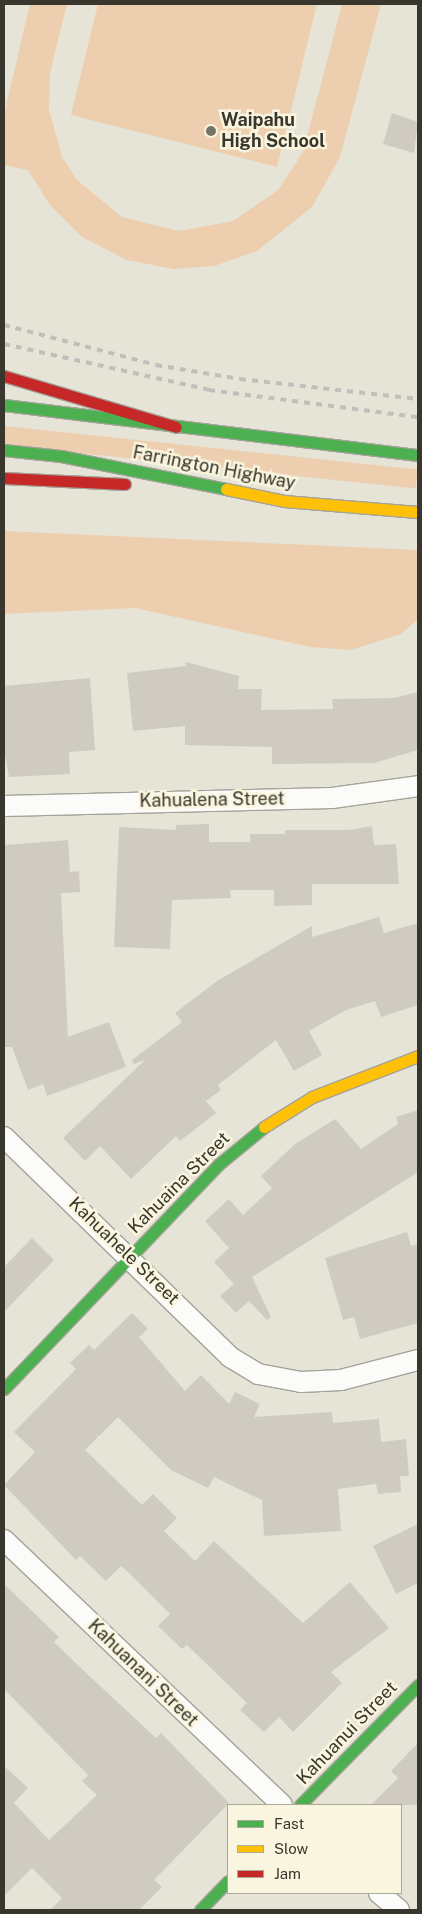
<!DOCTYPE html>
<style>
body{margin:0}
#map{position:relative;width:422px;height:1914px;overflow:hidden;background:#e6e4d7;font-family:"Public Sans",sans-serif}
div>[style]{position:absolute}
[style*='--x']{left:calc(var(--x)*1px);top:calc(var(--y)*1px);width:calc(var(--w)*1px);rotate:calc(var(--a)*1deg)}
.green>*{inset:0;background:#edceaf;transform-origin:0 0}
.building>*{inset:0;background:#cfcbc1}
.roads{filter:drop-shadow(1px 0 #a5a399) drop-shadow(-1px 0 #a5a399) drop-shadow(0 1px #a5a399) drop-shadow(0 -1px #a5a399)}
.street>*{height:20px;margin:-10px;padding:0 10px;transform-origin:10px;border-radius:10px;background:#fbfbf9}
.fast>*{height:11px;margin:-5.5px;padding:0 5.5px;transform-origin:5.5px;border-radius:5.5px;background:#4caf50}
.slow>*{height:11px;margin:-5.5px;padding:0 5.5px;transform-origin:5.5px;border-radius:5.5px;background:#ffc107}
.jam>*{height:11px;margin:-5.5px;padding:0 5.5px;transform-origin:5.5px;border-radius:5.5px;background:#c62828}
.rail>*{height:4px;margin-top:-2px;transform-origin:0;background:repeating-linear-gradient(90deg,#c0bfbc 0 6px,transparent 0 12px)}
.dots>*{width:14px;height:14px;translate:-50% -50%;box-sizing:border-box;border:2px solid #f9f5de;border-radius:50%}
span{translate:-50% -50%;white-space:nowrap;text-align:center;line-height:1.15;-webkit-text-stroke:5px #f9f5de;paint-order:stroke}
.poi-label{font-size:18px;color:#38362d;font-weight:700}
.left{translate:0 -50%;text-align:left}
.street-label{font-size:18px;color:#38362d}
.frame{position:absolute;inset:0;border:5px solid #38362d;pointer-events:none}
.legend{position:absolute;left:227px;top:1804px;width:175px;height:90px;box-sizing:border-box;background:#f9f5de;border:1px solid #aca997;margin:0;padding:6px 9px;list-style:none;font-size:15px;color:#38362d}
.legend li{display:flex;align-items:center;gap:10px;height:25px}
.legend b{width:25px;border:1px solid #aca997}
</style>
<div id="map">
<div class="green">
<div style="clip-path:polygon(30px 4px,67px 4px,50px 73px,49px 110px,62px 157px,77px 180px,122px 217px,179px 231px,233px 221px,278px 190px,303px 152px,342px 4px,381px 4px,340px 157px,312px 207px,257px 251px,214px 266px,174px 269px,127px 260px,82px 237px,50px 205px,28px 170px,4px 165px,4px 114px)"></div>
<div style="clip-path:polygon(98px 4px,317px 4px,277px 167px,71px 115px)"></div>
<div style="left:4px;top:426px;width:416px;height:19px;rotate:6deg"></div>
<div style="clip-path:polygon(4px 531px,418px 550px,418px 619px,401px 634px,351px 650px,310px 647px,135px 608px,4px 614px)"></div>
</div>
<div class="building">
<div style="clip-path:polygon(392px 113px,418px 122px,414px 153px,383px 144px)"></div>
<div style="clip-path:polygon(186px 662px,239px 676px,238px 689px,262px 689px,261px 710px,333px 709px,332px 699px,394px 698px,418px 692px,418px 750px,374px 763px,272px 764px,272px 747px,185px 745px,185px 726px,133px 731px,127px 673px,186px 666px)"></div>
<div style="clip-path:polygon(90px 678px,95px 750px,69px 752px,70px 774px,9px 777px,4px 750px,4px 686px)"></div>
<div style="clip-path:polygon(209px 824px,209px 842px,250px 842px,250px 834px,285px 834px,285px 830px,349px 830px,372px 826px,374px 845px,396px 844px,399px 884px,312px 884px,312px 905px,274px 906px,274px 890px,230px 890px,231px 898px,172px 900px,170px 949px,114px 947px,119px 827px,176px 830px,176px 825px)"></div>
<div style="clip-path:polygon(68px 840px,70px 872px,79px 871px,80px 892px,61px 893px,68px 1037px,109px 1022px,126px 1067px,47px 1096px,43px 1084px,28px 1090px,12px 1047px,4px 1047px,5px 845px)"></div>
<div style="clip-path:polygon(379px 917px,384px 933px,418px 923px,418px 1005px,381px 1017px,375px 1001px,346px 1010px,309px 1031px,322px 1055px,294px 1071px,276px 1040px,218px 1085px,221px 1090px,206px 1101px,216px 1113px,180px 1141px,176px 1136px,131px 1179px,100px 1146px,85px 1161px,63px 1138px,145px 1060px,134px 1064px,132px 1060px,182px 1022px,175px 1013px,217px 981px,312px 926px,312px 937px)"></div>
<div style="clip-path:polygon(418px 1110px,418px 1172px,252px 1277px,271px 1317px,267px 1320px,249px 1301px,236px 1313px,220px 1296px,234px 1284px,214px 1262px,229px 1248px,205px 1221px,229px 1199px,243px 1215px,272px 1188px,261px 1176px,295px 1144px,335px 1119px,361px 1149px,398px 1124px,396px 1117px)"></div>
<div style="clip-path:polygon(407px 1232px,411px 1246px,418px 1244px,418px 1323px,360px 1339px,354px 1317px,343px 1320px,325px 1258px)"></div>
<div style="clip-path:polygon(32px 1238px,54px 1260px,4px 1312px,4px 1267px)"></div>
<div style="clip-path:polygon(132px 1313px,148px 1329px,139px 1337px,185px 1391px,201px 1375px,229px 1404px,235px 1392px,260px 1404px,254px 1417px,332px 1412px,333px 1423px,379px 1419px,381px 1442px,406px 1439px,409px 1476px,400px 1476px,401px 1492px,378px 1494px,376px 1484px,338px 1489px,341px 1531px,264px 1536px,262px 1500px,214px 1477px,208px 1488px,171px 1470px,118px 1417px,99px 1436px,95px 1434px,98px 1437px,85px 1450px,142px 1505px,153px 1494px,177px 1518px,164px 1531px,195px 1561px,214px 1541px,303px 1623px,350px 1582px,389px 1628px,331px 1672px,342px 1683px,293px 1732px,279px 1717px,264px 1732px,240px 1710px,247px 1703px,187px 1645px,182px 1649px,158px 1626px,170px 1614px,131px 1575px,121px 1566px,106px 1581px,80px 1556px,76px 1560px,4px 1485px,35px 1452px,14px 1432px,76px 1369px,70px 1363px,89px 1345px,94px 1350px)"></div>
<div style="clip-path:polygon(418px 1524px,418px 1583px,396px 1594px,373px 1546px)"></div>
<div style="clip-path:polygon(4px 1584px,59px 1637px,54px 1642px,84px 1671px,156px 1738px,161px 1733px,229px 1803px,154px 1880px,162px 1887px,139px 1910px,50px 1910px,62px 1898px,32px 1868px,4px 1896px,4px 1766px,28px 1788px,14px 1803px,49px 1840px,97px 1795px,82px 1781px,88px 1775px,4px 1689px)"></div>
<div style="clip-path:polygon(418px 1743px,418px 1805px,371px 1805px,398px 1778px,391px 1771px)"></div>
</div>
<div class="roads">
<div class="street">
<div style="--x:4;--y:806;--w:328;--a:-1.4"></div>
<div style="--x:332;--y:798;--w:87;--a:-7.9"></div>
<div style="--x:4;--y:1137;--w:315;--a:44.2"></div>
<div style="--x:230;--y:1357;--w:33;--a:31"></div>
<div style="--x:258;--y:1374;--w:44;--a:10.5"></div>
<div style="--x:301;--y:1382;--w:40;--a:-2.9"></div>
<div style="--x:341;--y:1380;--w:80;--a:-14.6"></div>
<div style="--x:4;--y:1540;--w:384;--a:43.6"></div>
<div style="--x:379;--y:1893;--w:26;--a:40"></div>
</div>
<div class="fast">
<div style="--x:4;--y:405;--w:417;--a:6.9"></div>
<div style="--x:4;--y:450;--w:57;--a:6"></div>
<div style="--x:61;--y:456;--w:168;--a:11.3"></div>
<div style="--x:4;--y:1389;--w:311;--a:-46.3"></div>
<div style="--x:219;--y:1164;--w:58;--a:-39.4"></div>
<div style="--x:300;--y:1805;--w:168;--a:-45.5"></div>
<div style="--x:200;--y:1910;--w:40;--a:-46"></div>
</div>
<div class="slow">
<div style="--x:226;--y:489;--w:59;--a:11.7"></div>
<div style="--x:284;--y:501;--w:134;--a:4.7"></div>
<div style="--x:264;--y:1127;--w:57;--a:-32"></div>
<div style="--x:312;--y:1097;--w:114;--a:-21.1"></div>
</div>
<div class="jam">
<div style="--x:4;--y:376;--w:179;--a:16.5"></div>
<div style="--x:4;--y:478;--w:121;--a:2.8"></div>
</div>
</div>
<div class="rail">
<div style="--x:4;--y:325;--w:157;--a:14.7"></div>
<div style="--x:156;--y:365;--w:85;--a:9.5"></div>
<div style="--x:240;--y:379;--w:179;--a:6.4"></div>
<div style="--x:4;--y:344;--w:210;--a:12.6"></div>
<div style="--x:209;--y:390;--w:211;--a:7.4"></div>
</div>
<div class="dots">
<div style="left:211px;top:131px;background:#757368"></div>
</div>
<div class="poi-label">
<span class="left" style="left:221px;top:131px">Waipahu<br>High School</span>
</div>
<div class="street-label">
<span style="left:214px;top:468px;rotate:11deg">Farrington Highway</span>
<span style="left:212px;top:800px;rotate:-1deg">Kahualena Street</span>
<span style="left:179px;top:1183px;rotate:-45deg">Kahuaina Street</span>
<span style="left:124px;top:1251px;rotate:44deg">Kahuahele Street</span>
<span style="left:143px;top:1673px;rotate:44deg">Kahuanani Street</span>
<span style="left:347px;top:1733px;rotate:-46deg">Kahuanui Street</span>
</div>
<div class="frame"></div>
<ul class="legend">
<li><b style="height:6px;background:#4caf50"></b>Fast</li>
<li><b style="height:6px;background:#ffc107"></b>Slow</li>
<li><b style="height:6px;background:#c62828"></b>Jam</li>
</ul>
</div>
